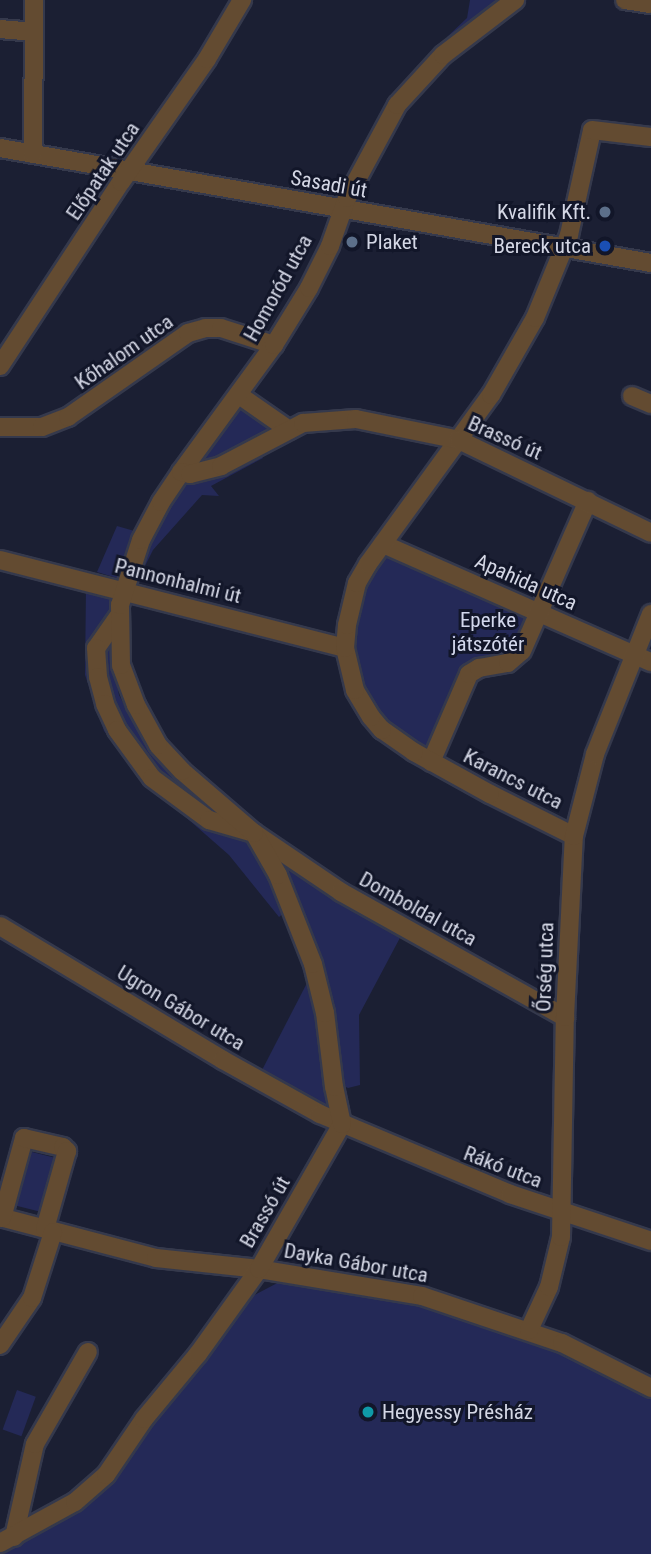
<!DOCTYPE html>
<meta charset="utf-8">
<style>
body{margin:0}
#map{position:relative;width:651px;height:1554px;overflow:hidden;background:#1b1f33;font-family:"Roboto Condensed",sans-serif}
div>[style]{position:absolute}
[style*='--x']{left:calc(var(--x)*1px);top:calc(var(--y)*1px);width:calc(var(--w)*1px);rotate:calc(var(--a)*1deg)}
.green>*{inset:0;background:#242957;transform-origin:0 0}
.roads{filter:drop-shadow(2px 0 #35394c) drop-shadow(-2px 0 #35394c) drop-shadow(0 2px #35394c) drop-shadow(0 -2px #35394c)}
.minor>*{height:18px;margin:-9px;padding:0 9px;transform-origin:9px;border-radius:9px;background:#634b31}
.dots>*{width:19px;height:19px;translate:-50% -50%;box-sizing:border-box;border:4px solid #121629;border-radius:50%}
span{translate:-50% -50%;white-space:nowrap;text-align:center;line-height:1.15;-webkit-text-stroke:6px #121629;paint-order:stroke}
.street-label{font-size:21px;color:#d4d7e5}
.poi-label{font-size:21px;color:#d4d7e5}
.right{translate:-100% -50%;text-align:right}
.left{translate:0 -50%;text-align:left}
.park-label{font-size:21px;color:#d3d8ec}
</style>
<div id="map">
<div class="green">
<div style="clip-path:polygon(470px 0,502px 0,449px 40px,447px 37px,467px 18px)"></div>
<div style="clip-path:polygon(240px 407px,275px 428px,204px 468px,196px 463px)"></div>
<div style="clip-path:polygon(259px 452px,263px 458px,211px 486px,219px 496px,202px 495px,153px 550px,136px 584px,131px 583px,146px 540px,180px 488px)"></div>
<div style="clip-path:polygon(117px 526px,138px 532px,120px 579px,97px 572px)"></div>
<div style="clip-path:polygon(385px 553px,529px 615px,515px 652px,478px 664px,431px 745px,425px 747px,390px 724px,386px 727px,361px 692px,352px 640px,363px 585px)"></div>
<div style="clip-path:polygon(86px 586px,114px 593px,109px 642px,119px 695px,128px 712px,152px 748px,242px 831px,256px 852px,285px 912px,279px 917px,229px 855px,141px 778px,104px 731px,85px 675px)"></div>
<div style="clip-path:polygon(277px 859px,402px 934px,359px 1015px,360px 1085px,348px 1088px,344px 1086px)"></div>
<div style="clip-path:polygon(308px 981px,332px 1106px,325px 1110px,260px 1074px)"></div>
<div style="left:24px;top:1150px;width:38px;height:56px;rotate:14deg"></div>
<div style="clip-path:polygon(285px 1279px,390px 1294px,518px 1333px,620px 1376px,651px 1395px,651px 1554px,0 1554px,0 1550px,74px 1511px,109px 1487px,241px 1302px)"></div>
<div style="left:17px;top:1390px;width:20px;height:42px;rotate:20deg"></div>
</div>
<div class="roads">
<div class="minor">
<div style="--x:625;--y:0;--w:26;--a:9"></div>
<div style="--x:0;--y:29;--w:34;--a:5"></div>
<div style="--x:0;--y:148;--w:661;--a:10.02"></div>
<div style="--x:33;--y:154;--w:154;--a:-89.6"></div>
<div style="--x:0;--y:366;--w:220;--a:-56.7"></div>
<div style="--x:121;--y:182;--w:150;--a:-55"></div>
<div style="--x:207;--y:59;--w:69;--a:-59.3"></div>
<div style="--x:239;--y:395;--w:61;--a:35"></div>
<div style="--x:632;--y:396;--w:21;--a:23"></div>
<div style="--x:0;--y:427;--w:42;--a:0"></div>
<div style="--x:42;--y:427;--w:28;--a:-21"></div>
<div style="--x:68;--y:417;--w:146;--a:-35"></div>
<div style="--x:188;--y:333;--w:18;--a:-16"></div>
<div style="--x:205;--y:328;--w:16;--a:0"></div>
<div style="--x:221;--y:328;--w:56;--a:17.8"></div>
<div style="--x:181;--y:472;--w:157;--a:-53.8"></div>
<div style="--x:274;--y:345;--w:67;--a:-58.4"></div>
<div style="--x:309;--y:288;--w:47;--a:-63.4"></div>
<div style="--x:330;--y:246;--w:51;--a:-70.5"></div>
<div style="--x:347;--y:198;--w:106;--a:-61.7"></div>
<div style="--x:397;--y:105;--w:68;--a:-47.4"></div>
<div style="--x:443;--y:55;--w:91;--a:-37.4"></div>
<div style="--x:383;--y:544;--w:293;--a:23.8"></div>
<div style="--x:0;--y:560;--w:356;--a:14.3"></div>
<div style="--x:118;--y:617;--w:38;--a:125"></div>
<div style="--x:96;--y:648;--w:29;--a:86"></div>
<div style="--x:98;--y:677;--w:28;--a:75"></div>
<div style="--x:105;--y:704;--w:29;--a:65"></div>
<div style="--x:117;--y:730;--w:59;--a:53.9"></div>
<div style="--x:152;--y:778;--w:71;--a:36.4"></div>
<div style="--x:209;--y:820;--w:47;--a:16.1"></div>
<div style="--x:254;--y:833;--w:105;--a:34.1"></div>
<div style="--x:341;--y:892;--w:257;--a:29.2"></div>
<div style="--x:431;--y:762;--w:96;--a:-66.6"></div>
<div style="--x:469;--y:674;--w:12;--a:-31"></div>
<div style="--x:479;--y:668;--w:29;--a:-10"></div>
<div style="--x:508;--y:663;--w:18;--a:-41"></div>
<div style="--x:522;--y:651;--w:164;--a:-66.3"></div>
<div style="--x:574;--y:836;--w:94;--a:-153.4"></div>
<div style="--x:490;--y:794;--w:87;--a:-151.1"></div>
<div style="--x:414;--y:752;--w:39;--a:-145"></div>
<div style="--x:382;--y:730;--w:17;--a:-130"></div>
<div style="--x:371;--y:717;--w:31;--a:-121"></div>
<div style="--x:355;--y:690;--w:43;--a:-103.4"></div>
<div style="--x:345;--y:648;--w:23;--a:-85"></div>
<div style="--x:347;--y:625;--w:43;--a:-76.6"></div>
<div style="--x:357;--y:583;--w:22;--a:-60"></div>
<div style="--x:368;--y:564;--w:209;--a:-54"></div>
<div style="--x:491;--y:395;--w:89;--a:-60.3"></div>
<div style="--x:535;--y:318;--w:90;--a:-67.7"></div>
<div style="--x:569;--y:235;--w:107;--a:-77.6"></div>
<div style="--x:592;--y:130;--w:59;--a:6.8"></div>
<div style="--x:0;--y:926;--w:260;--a:31"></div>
<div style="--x:223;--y:1060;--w:111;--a:29.1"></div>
<div style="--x:320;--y:1114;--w:206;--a:22.8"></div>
<div style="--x:510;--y:1194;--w:149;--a:18.4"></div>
<div style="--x:0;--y:1217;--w:161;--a:14.7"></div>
<div style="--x:156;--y:1258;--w:104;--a:6.1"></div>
<div style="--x:259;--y:1269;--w:165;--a:9.4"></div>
<div style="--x:422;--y:1296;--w:148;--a:18.6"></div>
<div style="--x:562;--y:1343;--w:100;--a:26.8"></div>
<div style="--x:2;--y:1218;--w:83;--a:-74.6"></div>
<div style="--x:24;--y:1138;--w:40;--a:13"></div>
<div style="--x:63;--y:1147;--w:6;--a:45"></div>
<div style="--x:67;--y:1151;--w:81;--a:105.8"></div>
<div style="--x:529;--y:1330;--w:47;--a:-65.1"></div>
<div style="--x:549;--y:1287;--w:51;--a:-76.5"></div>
<div style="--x:561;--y:1237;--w:220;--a:-89"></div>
<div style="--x:565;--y:1017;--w:181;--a:-87.2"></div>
<div style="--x:574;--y:836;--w:85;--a:-75.6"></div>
<div style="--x:595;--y:754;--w:151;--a:-68.2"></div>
<div style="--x:0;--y:1345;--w:57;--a:-55.8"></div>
<div style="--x:32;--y:1298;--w:69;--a:-72.3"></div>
<div style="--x:14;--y:1537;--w:95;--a:-77.3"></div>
<div style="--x:35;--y:1444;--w:106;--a:-60.1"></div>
<div style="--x:0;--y:1543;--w:85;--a:-28.7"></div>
<div style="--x:75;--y:1502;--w:41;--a:-41.1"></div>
<div style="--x:106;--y:1475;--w:68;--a:-55.8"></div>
<div style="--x:144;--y:1419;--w:85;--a:-50.3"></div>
<div style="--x:198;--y:1354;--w:105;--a:-54.3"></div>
<div style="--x:259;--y:1269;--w:167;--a:-60.2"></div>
<div style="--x:342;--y:1124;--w:38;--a:-102"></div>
<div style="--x:334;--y:1087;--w:75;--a:-96.9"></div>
<div style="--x:325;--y:1013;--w:50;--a:-103.8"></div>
<div style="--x:313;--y:964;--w:96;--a:-111.5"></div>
<div style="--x:278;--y:875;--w:48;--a:-119.7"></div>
<div style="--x:254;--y:833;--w:95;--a:-139.3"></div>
<div style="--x:182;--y:771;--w:35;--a:-133"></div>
<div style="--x:158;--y:745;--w:46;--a:-118.8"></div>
<div style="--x:136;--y:705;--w:43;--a:-110.6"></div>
<div style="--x:121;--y:665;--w:60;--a:-91"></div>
<div style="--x:120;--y:605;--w:68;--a:-72.1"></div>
<div style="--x:141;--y:540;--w:43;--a:-62.2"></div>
<div style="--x:161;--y:502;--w:36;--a:-56"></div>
<div style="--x:181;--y:472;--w:9;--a:13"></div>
<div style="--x:190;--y:474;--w:32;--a:-14"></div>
<div style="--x:221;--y:466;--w:93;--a:-27.7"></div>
<div style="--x:303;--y:423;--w:53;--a:-4.3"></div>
<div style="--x:356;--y:419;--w:105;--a:11.5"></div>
<div style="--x:459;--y:440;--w:213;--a:25.8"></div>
</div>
</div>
<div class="dots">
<div style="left:605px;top:212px;background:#5c6f8a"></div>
<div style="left:352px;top:242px;background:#5c6f8a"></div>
<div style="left:605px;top:246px;background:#1a4fb4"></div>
<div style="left:368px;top:1412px;background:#0f9aa8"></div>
</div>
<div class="street-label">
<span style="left:103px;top:171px;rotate:-56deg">Előpatak utca</span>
<span style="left:329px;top:184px;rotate:10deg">Sasadi út</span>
<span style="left:278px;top:288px;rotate:-61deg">Homoród utca</span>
<span style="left:124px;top:352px;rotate:-35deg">Kőhalom utca</span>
<span style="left:505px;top:438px;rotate:24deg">Brassó út</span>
<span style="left:178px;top:581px;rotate:14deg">Pannonhalmi út</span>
<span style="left:526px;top:582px;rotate:24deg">Apahida utca</span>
<span style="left:513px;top:779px;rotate:27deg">Karancs utca</span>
<span style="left:418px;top:909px;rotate:29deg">Domboldal utca</span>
<span style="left:545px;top:967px;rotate:-88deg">Őrség utca</span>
<span style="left:181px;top:1008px;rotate:31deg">Ugron Gábor utca</span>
<span style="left:503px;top:1167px;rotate:21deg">Rákó utca</span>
<span style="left:265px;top:1212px;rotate:-60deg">Brassó út</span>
<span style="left:356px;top:1263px;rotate:10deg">Dayka Gábor utca</span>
</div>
<div class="poi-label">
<span class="right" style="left:591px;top:212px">Kvalifik Kft.</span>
<span class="left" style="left:366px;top:242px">Plaket</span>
<span class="right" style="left:591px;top:246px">Bereck utca</span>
<span class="left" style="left:382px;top:1412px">Hegyessy Présház</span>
</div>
<div class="park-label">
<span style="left:488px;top:632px">Eperke<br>játszótér</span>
</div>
</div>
